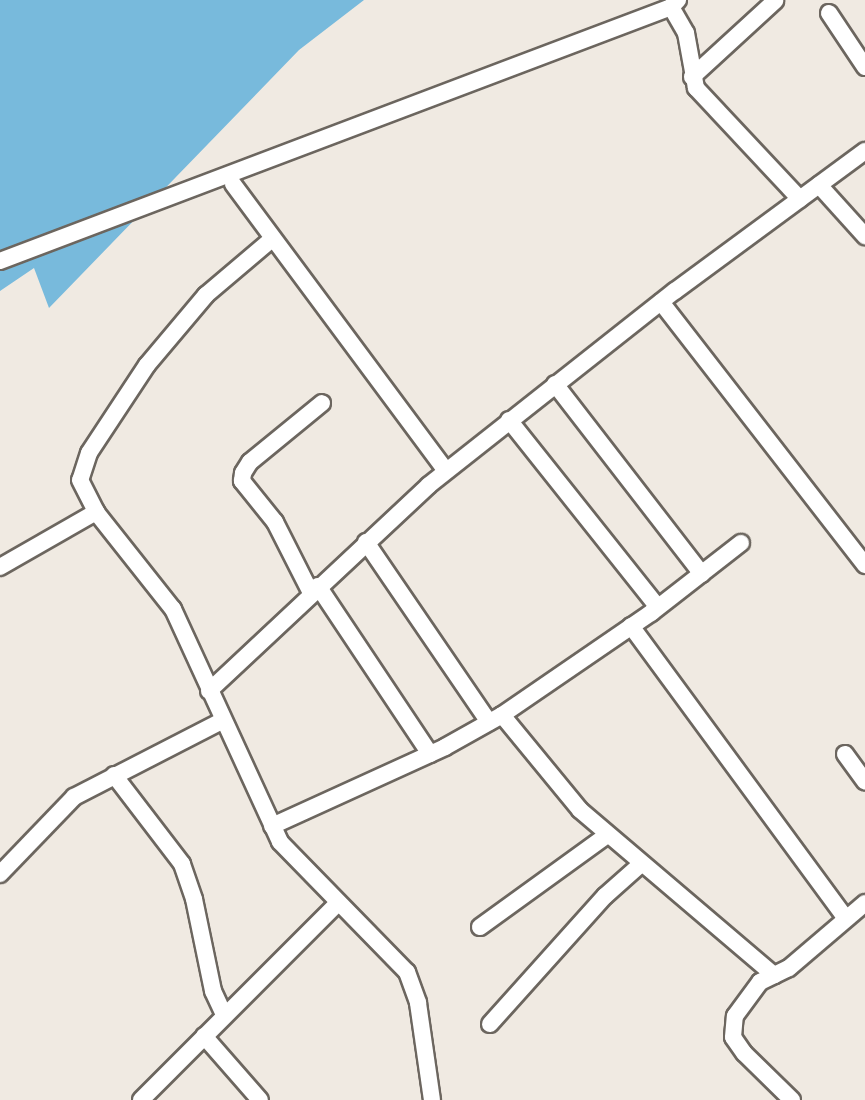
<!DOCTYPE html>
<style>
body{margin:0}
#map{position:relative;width:865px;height:1100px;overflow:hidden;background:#f0eae2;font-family:"Archivo Narrow",sans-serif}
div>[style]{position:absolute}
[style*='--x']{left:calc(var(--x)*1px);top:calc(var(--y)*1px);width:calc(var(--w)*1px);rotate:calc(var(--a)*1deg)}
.water>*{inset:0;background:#78badc}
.roads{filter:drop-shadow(2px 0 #6c665f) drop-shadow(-2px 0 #6c665f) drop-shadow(0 2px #6c665f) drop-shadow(0 -2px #6c665f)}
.street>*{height:16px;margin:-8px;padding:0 8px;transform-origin:8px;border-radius:8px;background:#fff}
span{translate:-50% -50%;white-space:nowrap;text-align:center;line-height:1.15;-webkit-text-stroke:5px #fef7ef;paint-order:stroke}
</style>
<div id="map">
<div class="water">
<div style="clip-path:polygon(0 0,364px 0,299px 50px,49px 308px,34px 268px,0 291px)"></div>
</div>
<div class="roads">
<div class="street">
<div style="--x:671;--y:7;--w:30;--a:60"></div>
<div style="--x:686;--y:33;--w:56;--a:79.7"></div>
<div style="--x:696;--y:88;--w:152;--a:46.9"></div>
<div style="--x:829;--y:13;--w:65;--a:56.3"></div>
<div style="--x:692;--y:77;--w:113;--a:-42.5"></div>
<div style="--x:233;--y:184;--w:357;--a:53.4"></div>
<div style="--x:819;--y:185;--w:69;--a:48"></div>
<div style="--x:272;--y:239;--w:87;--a:139.7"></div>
<div style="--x:206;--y:295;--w:92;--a:130.1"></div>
<div style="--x:147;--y:365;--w:105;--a:123.4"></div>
<div style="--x:89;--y:453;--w:28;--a:108"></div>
<div style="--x:80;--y:480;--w:36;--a:63"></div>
<div style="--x:96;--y:512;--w:124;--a:51.6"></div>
<div style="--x:173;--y:609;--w:256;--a:65.3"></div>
<div style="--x:280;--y:842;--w:182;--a:45.7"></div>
<div style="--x:407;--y:972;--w:33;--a:70"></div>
<div style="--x:418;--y:1003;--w:98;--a:81.8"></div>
<div style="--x:0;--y:261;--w:717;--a:-20.73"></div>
<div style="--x:671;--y:7;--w:10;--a:-45"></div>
<div style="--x:661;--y:302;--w:333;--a:52.2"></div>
<div style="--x:555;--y:384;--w:240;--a:52.3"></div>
<div style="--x:509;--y:420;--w:239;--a:51.5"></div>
<div style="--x:366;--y:542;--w:218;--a:55.7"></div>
<div style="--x:0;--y:567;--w:111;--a:-29.8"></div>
<div style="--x:318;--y:586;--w:202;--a:56.3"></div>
<div style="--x:311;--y:593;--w:80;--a:-116.9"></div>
<div style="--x:275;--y:522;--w:53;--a:-128.8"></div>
<div style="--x:242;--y:481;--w:8;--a:-83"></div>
<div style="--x:243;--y:473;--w:13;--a:-58"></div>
<div style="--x:250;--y:462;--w:93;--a:-39.3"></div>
<div style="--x:631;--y:626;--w:363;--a:53.7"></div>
<div style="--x:209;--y:691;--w:301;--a:-43.1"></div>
<div style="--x:429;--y:485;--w:313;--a:-38.3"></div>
<div style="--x:675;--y:291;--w:236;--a:-36.4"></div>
<div style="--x:502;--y:715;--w:123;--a:50.6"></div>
<div style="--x:580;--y:810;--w:255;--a:40.4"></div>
<div style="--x:845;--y:754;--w:34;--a:54"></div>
<div style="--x:114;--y:775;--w:112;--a:52.6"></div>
<div style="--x:182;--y:864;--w:37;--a:71"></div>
<div style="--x:194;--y:899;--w:94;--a:78.3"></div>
<div style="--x:213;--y:991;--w:26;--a:65"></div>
<div style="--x:272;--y:826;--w:190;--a:-24.5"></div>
<div style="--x:445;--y:747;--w:65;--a:-29.3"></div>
<div style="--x:502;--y:715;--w:181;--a:-34.4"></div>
<div style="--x:651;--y:613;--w:114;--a:-37.9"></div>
<div style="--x:0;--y:874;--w:107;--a:-46.1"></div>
<div style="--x:74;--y:797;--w:166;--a:-27.2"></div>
<div style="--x:480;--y:927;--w:157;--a:-35.9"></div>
<div style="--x:490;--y:1024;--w:172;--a:-48.1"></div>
<div style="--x:605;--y:896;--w:48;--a:-41.6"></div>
<div style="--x:204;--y:1036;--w:85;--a:48.8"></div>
<div style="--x:141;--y:1100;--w:279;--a:-45"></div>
<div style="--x:792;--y:1100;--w:67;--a:-135.6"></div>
<div style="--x:744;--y:1053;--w:19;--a:-125"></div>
<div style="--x:733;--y:1037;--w:21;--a:-85"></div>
<div style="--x:735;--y:1016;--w:42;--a:-53.7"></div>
<div style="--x:760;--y:982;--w:32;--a:-26"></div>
<div style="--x:789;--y:968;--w:100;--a:-40.5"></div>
</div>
</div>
</div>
